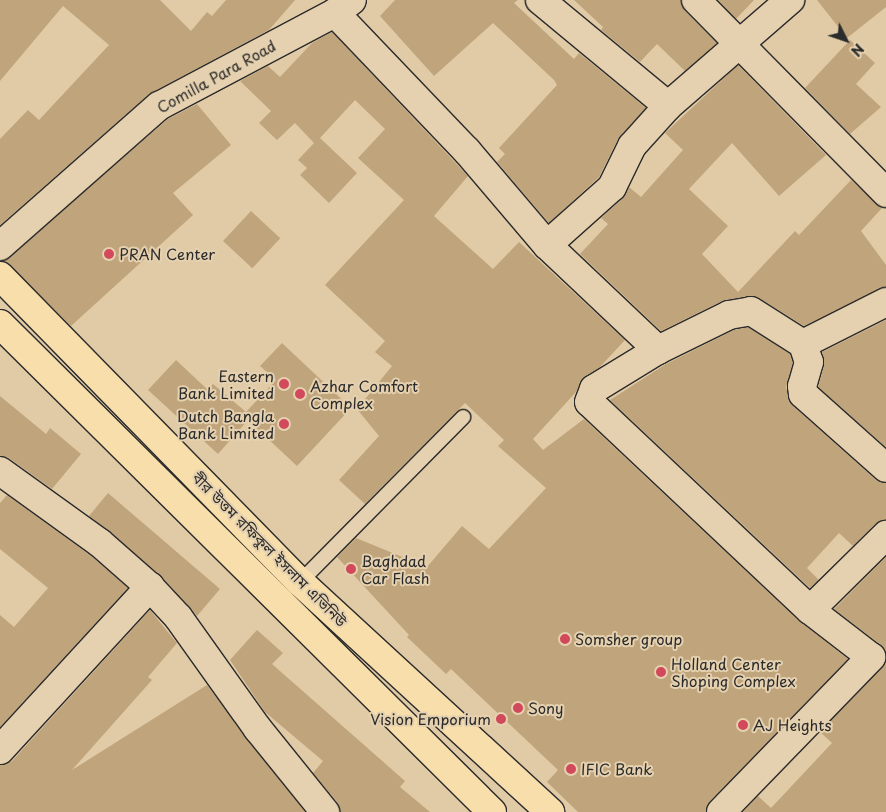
<!DOCTYPE html>
<meta charset="utf-8">
<style>
body{margin:0}
#map{position:relative;width:886px;height:812px;overflow:hidden;background:#e1cba7;font-family:"Playpen Sans","Noto Sans Bengali",sans-serif}
div>[style]{position:absolute}
[style*='--x']{left:calc(var(--x)*1px);top:calc(var(--y)*1px);width:calc(var(--w)*1px);rotate:calc(var(--a)*1deg)}
.building>*{inset:0;background:#c0a47c;transform-origin:0 0}
.roads{filter:drop-shadow(1px 0 #2b2b2b) drop-shadow(-1px 0 #2b2b2b) drop-shadow(0 1px #2b2b2b) drop-shadow(0 -1px #2b2b2b)}
.lane>*{height:14px;margin:-7px;padding:0 7px;transform-origin:7px;border-radius:7px;background:#e5d1af}
.street>*{height:28px;margin:-14px;padding:0 14px;transform-origin:14px;border-radius:14px;background:#e5d1af}
.primary>*{height:28px;margin:-14px;padding:0 14px;transform-origin:14px;border-radius:14px;background:#f8deab}
.dots>*{width:14px;height:14px;translate:-50% -50%;box-sizing:border-box;border:2px solid #e5d1af;border-radius:50%}
span{translate:-50% -50%;white-space:nowrap;text-align:center;line-height:1.15;-webkit-text-stroke:4px #e5d1af;paint-order:stroke}
.street-label{font-size:15px;color:#2b2b2b}
.poi-label{font-size:15px;color:#2b2b2b}
.left{translate:0 -50%;text-align:left}
.right{translate:-100% -50%;text-align:right}
.north{position:absolute;left:821px;top:15px;width:50px;height:50px;-webkit-text-stroke:4px #e5d1af;paint-order:stroke;rotate:131deg;font-size:14px;font-weight:700;line-height:20px;text-align:center;color:#2b2b2b}
.north::after{content:'';display:block;margin:auto;width:18px;height:22px;background:#2b2b2b;clip-path:polygon(50% 0,100% 100%,50% 72%,0 100%)}
</style>
<div id="map">
<div class="building">
<div style="clip-path:polygon(0 0,160px 0,191px 31px,207px 12px,212px 16px,226px 0,295px 0,269px 30px,149px 94px,0 225px,0 139px,28px 110px,39px 120px,109px 45px,63px 6px,0 81px)"></div>
<div style="clip-path:polygon(395px 0,518px 0,514px 3px,574px 59px,579px 53px,646px 108px,618px 139px,599px 177px,549px 223px,497px 162px,505px 154px,499px 148px,557px 85px,554px 80px,493px 23px,434px 76px,380px 16px)"></div>
<div style="clip-path:polygon(574px 0,681px 0,685px 11px,717px 43px,685px 71px,657px 44px,640px 62px,601px 30px,603px 27px)"></div>
<div style="clip-path:polygon(718px 0,754px 0,736px 19px)"></div>
<div style="clip-path:polygon(817px 0,886px 0,886px 7px,847px 38px)"></div>
<div style="clip-path:polygon(332px 32px,468px 176px,434px 216px,493px 269px,519px 242px,625px 340px,599px 368px,585px 376px,576px 392px,533px 439px,543px 450px,584px 419px,799px 621px,848px 659px,710px 801px,706px 812px,578px 812px,547px 782px,558px 770px,451px 669px,446px 674px,407px 637px,409px 635px,337px 557px,356px 538px,427px 567px,462px 526px,489px 549px,546px 488px,498px 446px,504px 440px,465px 403px,365px 504px,339px 480px,379px 436px,357px 409px,392px 366px,375px 352px,385px 341px,325px 285px,404px 200px,358px 158px,385px 129px,355px 100px,320px 138px,357px 173px,329px 203px,300px 175px,307px 168px,298px 160px,314px 143px,295px 123px,277px 140px,259px 123px,271px 111px,240px 81px,268px 66px,280px 77px,312px 43px)"></div>
<div style="clip-path:polygon(850px 40px,875px 63px,856px 84px,881px 107px,850px 134px,805px 88px)"></div>
<div style="clip-path:polygon(738px 65px,826px 155px,779px 196px,732px 143px,689px 189px,728px 226px,702px 254px,738px 292px,795px 231px,799px 235px,851px 180px,882px 208px,861px 231px,886px 265px,886px 287px,804px 326px,759px 298px,748px 296px,722px 301px,661px 331px,580px 254px,608px 224px,601px 218px,622px 199px,629px 187px,641px 197px,683px 150px,665px 133px)"></div>
<div style="clip-path:polygon(197px 104px,231px 145px,173px 193px,193px 215px,71px 326px,4px 261px,168px 119px)"></div>
<div style="left:251px;top:211px;width:40px;height:41px;rotate:43deg"></div>
<div style="clip-path:polygon(886px 320px,886px 447px,818px 387px,824px 366px,822px 352px)"></div>
<div style="clip-path:polygon(748px 327px,790px 354px,793px 362px,786px 388px,793px 406px,876px 480px,886px 483px,886px 520px,875px 524px,853px 546px,839px 533px,807px 568px,819px 580px,810px 588px,610px 400px,666px 364px,734px 330px)"></div>
<div style="clip-path:polygon(282px 343px,351px 408px,297px 466px,248px 420px,218px 454px,148px 390px,176px 360px,208px 390px,213px 384px,246px 412px,276px 380px,260px 366px)"></div>
<div style="clip-path:polygon(0 396px,46px 434px,50px 428px,81px 454px,52px 489px,9px 458px,0 456px)"></div>
<div style="clip-path:polygon(108px 493px,220px 589px,197px 616px,161px 576px,89px 516px)"></div>
<div style="clip-path:polygon(7px 495px,90px 555px,128px 588px,0 727px,0 615px,14px 627px,48px 588px,0 549px,0 503px)"></div>
<div style="clip-path:polygon(886px 557px,886px 655px,881px 645px,834px 609px)"></div>
<div style="clip-path:polygon(150px 610px,177px 643px,148px 677px,152px 680px,72px 770px,207px 685px,305px 812px,0 812px,0 765px,12px 761px)"></div>
<div style="clip-path:polygon(257px 630px,283px 653px,272px 664px,405px 781px,400px 787px,430px 812px,340px 812px,337px 802px,313px 773px,323px 761px,265px 712px,230px 660px)"></div>
<div style="clip-path:polygon(886px 661px,886px 812px,743px 812px,758px 796px,771px 808px,832px 743px,820px 732px)"></div>
</div>
<div class="roads">
<div class="lane">
<div style="--x:300;--y:582;--w:232;--a:-45.3"></div>
</div>
<div class="street">
<div style="--x:540;--y:0;--w:166;--a:39.6"></div>
<div style="--x:696;--y:0;--w:271;--a:45.4"></div>
<div style="--x:335;--y:13;--w:191;--a:46.3"></div>
<div style="--x:467;--y:151;--w:123;--a:49.6"></div>
<div style="--x:547;--y:245;--w:153;--a:43.4"></div>
<div style="--x:547;--y:245;--w:87;--a:-41.7"></div>
<div style="--x:612;--y:187;--w:46;--a:-64"></div>
<div style="--x:632;--y:146;--w:54;--a:-48"></div>
<div style="--x:668;--y:106;--w:162;--a:-41"></div>
<div style="--x:0;--y:246;--w:212;--a:-41.4"></div>
<div style="--x:159;--y:106;--w:199;--a:-27.9"></div>
<div style="--x:335;--y:13;--w:21;--a:-37"></div>
<div style="--x:803;--y:344;--w:19;--a:72"></div>
<div style="--x:809;--y:362;--w:25;--a:106"></div>
<div style="--x:802;--y:386;--w:8;--a:83"></div>
<div style="--x:803;--y:394;--w:111;--a:41.7"></div>
<div style="--x:0;--y:471;--w:123;--a:35.8"></div>
<div style="--x:100;--y:543;--w:67;--a:41.3"></div>
<div style="--x:150;--y:587;--w:41;--a:47"></div>
<div style="--x:178;--y:617;--w:138;--a:54.5"></div>
<div style="--x:258;--y:729;--w:107;--a:51.1"></div>
<div style="--x:810;--y:610;--w:107;--a:-44.6"></div>
<div style="--x:0;--y:750;--w:222;--a:-47.4"></div>
<div style="--x:721;--y:812;--w:216;--a:-45.9"></div>
<div style="--x:871;--y:657;--w:77;--a:-142.4"></div>
<div style="--x:810;--y:610;--w:303;--a:-136.7"></div>
<div style="--x:589;--y:402;--w:14;--a:-69"></div>
<div style="--x:594;--y:389;--w:75;--a:-31.4"></div>
<div style="--x:658;--y:350;--w:79;--a:-26.2"></div>
<div style="--x:729;--y:315;--w:22;--a:-10"></div>
<div style="--x:751;--y:311;--w:62;--a:32.4"></div>
<div style="--x:803;--y:344;--w:93;--a:-26.8"></div>
</div>
<div class="primary">
<div style="--x:0;--y:276;--w:429;--a:45.6"></div>
<div style="--x:300;--y:582;--w:340;--a:42.6"></div>
<div style="--x:0;--y:324;--w:693;--a:44.77"></div>
</div>
</div>
<div class="dots">
<div style="left:109px;top:254px;background:#d1495b"></div>
<div style="left:284px;top:384px;background:#d1495b"></div>
<div style="left:300px;top:394px;background:#d1495b"></div>
<div style="left:284px;top:424px;background:#d1495b"></div>
<div style="left:351px;top:569px;background:#d1495b"></div>
<div style="left:565px;top:639px;background:#d1495b"></div>
<div style="left:661px;top:672px;background:#d1495b"></div>
<div style="left:518px;top:708px;background:#d1495b"></div>
<div style="left:501px;top:719px;background:#d1495b"></div>
<div style="left:743px;top:725px;background:#d1495b"></div>
<div style="left:571px;top:769px;background:#d1495b"></div>
</div>
<div class="street-label">
<span style="left:216px;top:76px;rotate:-29deg">Comilla Para Road</span>
<span style="left:270px;top:549px;rotate:45deg">বীর উত্তম রফিকুল ইসলাম এভিনিউ</span>
</div>
<div class="poi-label">
<span class="left" style="left:119px;top:254px">PRAN Center</span>
<span class="right" style="left:274px;top:384px">Eastern<br>Bank Limited</span>
<span class="left" style="left:310px;top:394px">Azhar Comfort<br>Complex</span>
<span class="right" style="left:274px;top:424px">Dutch Bangla<br>Bank Limited</span>
<span class="left" style="left:361px;top:569px">Baghdad<br>Car Flash</span>
<span class="left" style="left:575px;top:639px">Somsher group</span>
<span class="left" style="left:671px;top:672px">Holland Center<br>Shoping Complex</span>
<span class="left" style="left:528px;top:708px">Sony</span>
<span class="right" style="left:491px;top:719px">Vision Emporium</span>
<span class="left" style="left:753px;top:725px">AJ Heights</span>
<span class="left" style="left:581px;top:769px">IFIC Bank</span>
</div>
<div class="north">N</div>
</div>
